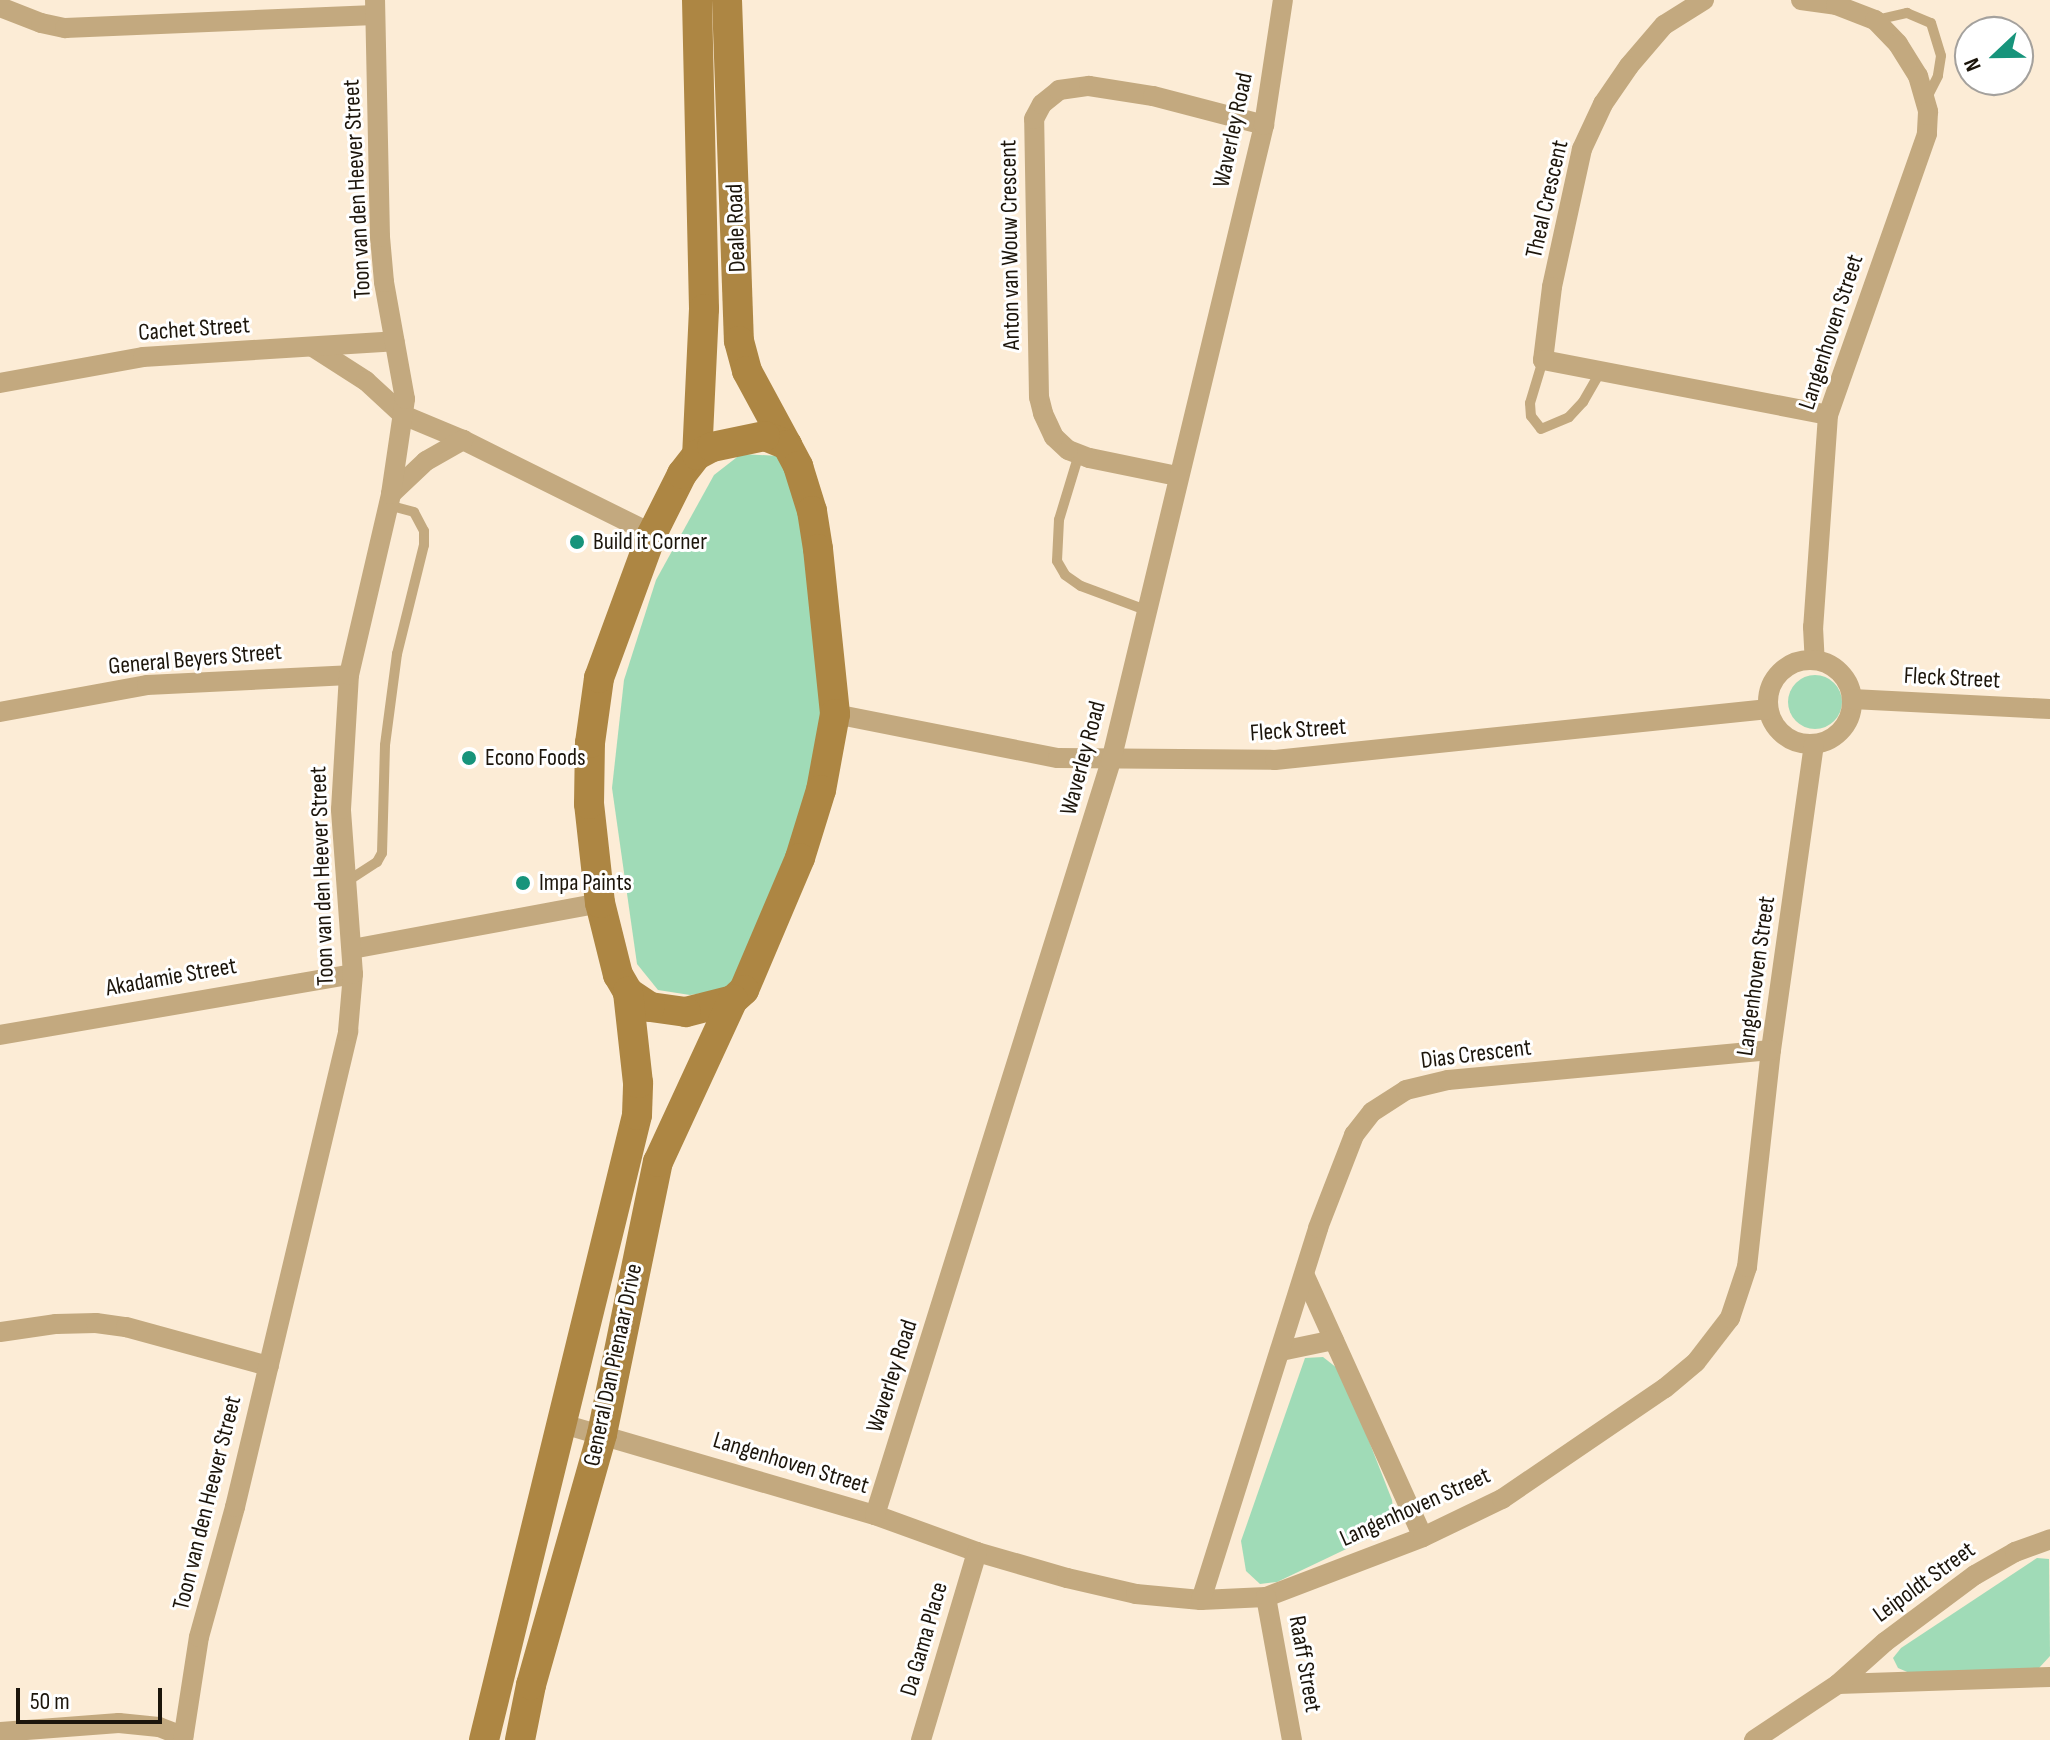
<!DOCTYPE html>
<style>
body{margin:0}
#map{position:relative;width:2050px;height:1740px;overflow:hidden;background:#fcecd6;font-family:"Sofia Sans Condensed",sans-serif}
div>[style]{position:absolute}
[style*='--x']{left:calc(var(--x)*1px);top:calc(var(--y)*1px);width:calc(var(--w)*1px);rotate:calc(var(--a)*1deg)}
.green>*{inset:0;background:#a0dbb7}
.round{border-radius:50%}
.lane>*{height:10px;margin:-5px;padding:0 5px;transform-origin:5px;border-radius:5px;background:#c3a97f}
.street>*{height:20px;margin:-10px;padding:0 10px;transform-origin:10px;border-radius:10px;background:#c3a97f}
.street>.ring{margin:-10px;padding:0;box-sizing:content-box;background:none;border:20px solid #c3a97f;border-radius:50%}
.secondary>*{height:30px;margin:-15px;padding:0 15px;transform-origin:15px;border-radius:15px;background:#ad8643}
.dots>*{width:22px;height:22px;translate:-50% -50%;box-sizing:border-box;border:4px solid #fff;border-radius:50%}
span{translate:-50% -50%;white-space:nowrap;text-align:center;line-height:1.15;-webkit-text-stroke:6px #fff;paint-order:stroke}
.street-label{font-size:24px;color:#1c150b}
.poi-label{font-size:24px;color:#1c150b}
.left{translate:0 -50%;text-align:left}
.north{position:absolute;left:1954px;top:16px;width:80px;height:80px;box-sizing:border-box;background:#fff;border:2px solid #a4a19d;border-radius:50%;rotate:248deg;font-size:22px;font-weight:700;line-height:32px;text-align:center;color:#1c150b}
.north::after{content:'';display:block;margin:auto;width:28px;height:36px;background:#17947b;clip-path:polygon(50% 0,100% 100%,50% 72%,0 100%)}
.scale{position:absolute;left:16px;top:1688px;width:146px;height:36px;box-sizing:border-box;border:4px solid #1c150b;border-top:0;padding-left:10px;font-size:24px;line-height:28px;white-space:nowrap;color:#1c150b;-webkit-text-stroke:6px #fff;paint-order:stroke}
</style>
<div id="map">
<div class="green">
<div style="clip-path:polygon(741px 454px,779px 456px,806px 487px,825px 755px,754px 961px,729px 989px,690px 995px,658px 990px,637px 964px,612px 788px,624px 680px,656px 580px,714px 475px)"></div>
<div class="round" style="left:1788px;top:675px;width:54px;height:54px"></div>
<div style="clip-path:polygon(1323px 1357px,1342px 1372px,1392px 1500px,1394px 1516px,1384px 1531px,1277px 1582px,1260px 1584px,1246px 1571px,1241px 1541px,1305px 1358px)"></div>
<div style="clip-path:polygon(2037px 1558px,2049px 1559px,2050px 1656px,2039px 1668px,1912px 1674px,1898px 1668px,1893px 1658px,1901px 1648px)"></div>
</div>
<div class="lane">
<div style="--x:1876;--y:20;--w:32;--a:-13"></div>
<div style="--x:1907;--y:13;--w:26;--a:23"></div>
<div style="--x:1931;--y:23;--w:34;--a:73"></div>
<div style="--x:1941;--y:56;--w:20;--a:99"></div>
<div style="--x:1938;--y:76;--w:25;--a:117"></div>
<div style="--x:1543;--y:360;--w:45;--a:106.8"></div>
<div style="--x:1530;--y:403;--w:13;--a:86"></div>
<div style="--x:1531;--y:416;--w:16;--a:52"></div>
<div style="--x:1541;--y:429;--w:30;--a:-23"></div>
<div style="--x:1569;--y:417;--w:21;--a:-47"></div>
<div style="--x:1583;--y:402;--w:36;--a:-60"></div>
<div style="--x:1079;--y:454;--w:69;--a:106.9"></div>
<div style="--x:1059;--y:520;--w:41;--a:92.8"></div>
<div style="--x:1057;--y:561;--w:16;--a:60"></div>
<div style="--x:1065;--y:575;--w:19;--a:35"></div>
<div style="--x:1081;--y:586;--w:69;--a:20.3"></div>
<div style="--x:346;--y:882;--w:37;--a:-33"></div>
<div style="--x:377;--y:862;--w:10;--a:-61"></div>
<div style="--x:382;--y:853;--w:108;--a:-88.4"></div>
<div style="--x:385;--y:745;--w:92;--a:-82.5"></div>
<div style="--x:397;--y:654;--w:112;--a:-76.1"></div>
<div style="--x:424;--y:545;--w:14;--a:-90"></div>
<div style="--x:424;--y:531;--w:21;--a:-118"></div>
<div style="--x:414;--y:512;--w:27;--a:-165"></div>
</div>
<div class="street">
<div style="--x:1704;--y:0;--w:47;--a:148"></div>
<div style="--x:1664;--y:25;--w:54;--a:130.5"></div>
<div style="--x:1629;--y:66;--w:46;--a:124.4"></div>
<div style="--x:1603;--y:104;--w:50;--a:115"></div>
<div style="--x:1582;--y:149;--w:141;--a:102.3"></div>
<div style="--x:1552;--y:287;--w:74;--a:97"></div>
<div style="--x:1543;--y:360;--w:290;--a:10.9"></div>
<div style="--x:1801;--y:0;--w:35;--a:8"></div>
<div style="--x:1836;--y:5;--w:42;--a:21"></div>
<div style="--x:1875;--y:20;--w:33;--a:46"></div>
<div style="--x:1898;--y:44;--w:38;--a:58"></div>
<div style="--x:1918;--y:76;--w:37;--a:74"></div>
<div style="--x:1928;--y:112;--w:22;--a:93"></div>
<div style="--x:1927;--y:134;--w:298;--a:109.4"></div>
<div style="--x:1828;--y:415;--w:213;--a:94"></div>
<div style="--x:1813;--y:627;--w:33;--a:87"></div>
<div style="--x:0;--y:7;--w:44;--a:21.3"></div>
<div style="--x:41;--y:23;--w:25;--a:12"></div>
<div style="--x:65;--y:28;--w:310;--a:-2.4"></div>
<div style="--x:313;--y:347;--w:63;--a:32.7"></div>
<div style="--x:366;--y:381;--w:50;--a:42.6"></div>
<div style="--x:403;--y:415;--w:65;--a:22.6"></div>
<div style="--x:463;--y:440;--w:211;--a:26.4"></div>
<div style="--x:0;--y:383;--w:145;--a:-10.3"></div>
<div style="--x:143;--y:357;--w:252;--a:-3.6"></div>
<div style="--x:1177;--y:476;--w:90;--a:-168.4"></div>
<div style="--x:1089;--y:458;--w:22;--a:-159"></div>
<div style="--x:1068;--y:450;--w:19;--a:-137"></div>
<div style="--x:1054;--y:437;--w:26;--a:-115"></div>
<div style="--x:1043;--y:413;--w:16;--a:-104"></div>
<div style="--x:1039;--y:397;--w:278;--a:-91"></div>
<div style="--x:1034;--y:119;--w:17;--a:-62"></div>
<div style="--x:1042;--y:104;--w:22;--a:-39"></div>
<div style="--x:1059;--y:90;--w:30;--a:-8"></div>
<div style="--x:1089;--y:86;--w:65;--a:8.9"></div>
<div style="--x:1153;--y:96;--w:115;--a:14.6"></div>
<div style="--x:391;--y:494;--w:48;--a:-43.3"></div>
<div style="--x:426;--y:461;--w:43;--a:-29.6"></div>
<div class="ring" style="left:1768px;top:660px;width:64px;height:64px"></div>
<div style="--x:1852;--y:699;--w:198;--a:2.9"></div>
<div style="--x:0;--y:712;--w:149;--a:-10.4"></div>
<div style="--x:147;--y:685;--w:202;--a:-2.8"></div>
<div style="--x:835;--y:714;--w:227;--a:11.2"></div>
<div style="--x:1058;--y:758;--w:217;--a:0.5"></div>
<div style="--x:1275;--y:760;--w:496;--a:-5.9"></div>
<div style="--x:352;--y:949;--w:252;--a:-10.5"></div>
<div style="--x:0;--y:1035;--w:358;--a:-9.8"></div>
<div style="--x:1305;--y:1276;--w:286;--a:65.7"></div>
<div style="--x:0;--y:1332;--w:57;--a:-8.1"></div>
<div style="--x:56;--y:1324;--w:40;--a:-1.4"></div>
<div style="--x:96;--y:1323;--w:30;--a:8"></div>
<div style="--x:126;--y:1327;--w:148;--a:15.3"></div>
<div style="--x:1281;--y:1351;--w:54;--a:-11.7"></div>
<div style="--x:563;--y:1424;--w:325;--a:16.3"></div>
<div style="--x:875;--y:1515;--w:109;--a:19.9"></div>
<div style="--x:977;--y:1552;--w:94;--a:16.1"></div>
<div style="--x:1067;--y:1578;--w:71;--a:13.1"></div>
<div style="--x:1136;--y:1594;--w:65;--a:5.3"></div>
<div style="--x:1201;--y:1600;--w:65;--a:-2.6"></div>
<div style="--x:1266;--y:1597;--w:168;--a:-20.9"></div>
<div style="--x:1423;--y:1537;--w:88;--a:-25.7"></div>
<div style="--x:1502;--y:1499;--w:197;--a:-34.3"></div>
<div style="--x:1665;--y:1388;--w:40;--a:-40"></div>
<div style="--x:1696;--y:1362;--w:56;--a:-52.3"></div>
<div style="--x:1730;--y:1318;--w:54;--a:-71.6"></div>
<div style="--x:1747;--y:1267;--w:218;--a:-83.7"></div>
<div style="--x:1771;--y:1050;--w:308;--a:-82"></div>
<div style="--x:875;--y:1515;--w:790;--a:-72.62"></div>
<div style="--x:1111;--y:761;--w:654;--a:-76.47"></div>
<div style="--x:1264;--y:125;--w:126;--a:-81.4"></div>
<div style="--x:1266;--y:1597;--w:145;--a:79.7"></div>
<div style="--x:1201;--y:1600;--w:390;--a:-72.5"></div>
<div style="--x:1318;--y:1228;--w:100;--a:-68.8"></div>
<div style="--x:1354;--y:1135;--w:29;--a:-52"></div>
<div style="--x:1372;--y:1112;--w:40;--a:-32.9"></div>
<div style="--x:1406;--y:1090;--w:43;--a:-13.4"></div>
<div style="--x:1448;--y:1080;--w:324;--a:-5.3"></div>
<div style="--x:1838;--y:1684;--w:212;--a:-1.9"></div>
<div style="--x:0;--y:1732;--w:119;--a:-4.3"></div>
<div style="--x:119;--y:1723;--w:40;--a:5.7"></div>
<div style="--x:159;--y:1727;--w:26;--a:21"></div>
<div style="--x:183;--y:1740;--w:104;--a:-81.2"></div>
<div style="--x:199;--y:1637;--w:135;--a:-74.5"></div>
<div style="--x:235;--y:1507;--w:489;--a:-76.6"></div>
<div style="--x:348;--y:1031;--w:57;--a:-85"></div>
<div style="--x:353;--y:974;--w:165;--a:-94.2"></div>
<div style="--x:341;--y:809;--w:134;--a:-86.6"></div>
<div style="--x:349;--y:675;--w:186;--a:-76.9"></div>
<div style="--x:391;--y:494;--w:96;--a:-81.6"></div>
<div style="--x:405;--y:399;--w:119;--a:-100.2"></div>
<div style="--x:384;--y:282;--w:45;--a:-95.1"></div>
<div style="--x:380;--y:237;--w:237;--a:-91.2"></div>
<div style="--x:921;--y:1740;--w:196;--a:-73.4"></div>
<div style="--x:1754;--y:1740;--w:101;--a:-33.7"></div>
<div style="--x:1838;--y:1684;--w:63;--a:-41.8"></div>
<div style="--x:1885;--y:1642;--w:112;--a:-36.7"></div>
<div style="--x:1975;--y:1575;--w:46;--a:-29.9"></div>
<div style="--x:2015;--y:1552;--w:37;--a:-20"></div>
</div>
<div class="secondary">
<div style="--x:697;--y:0;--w:309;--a:88.7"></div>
<div style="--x:704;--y:309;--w:146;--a:92.7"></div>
<div style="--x:727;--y:0;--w:341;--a:88"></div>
<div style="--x:739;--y:341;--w:31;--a:75"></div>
<div style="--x:747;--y:371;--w:84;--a:61.6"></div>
<div style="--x:765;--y:436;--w:24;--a:22"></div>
<div style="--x:787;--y:445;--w:24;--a:62"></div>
<div style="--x:798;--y:466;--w:47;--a:72.7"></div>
<div style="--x:812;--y:511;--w:38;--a:81"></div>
<div style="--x:818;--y:549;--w:166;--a:84.1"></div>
<div style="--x:835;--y:714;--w:77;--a:100.4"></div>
<div style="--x:821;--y:790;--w:71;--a:107.2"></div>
<div style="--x:800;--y:858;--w:143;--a:113"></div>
<div style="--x:744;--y:990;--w:15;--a:138"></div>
<div style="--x:733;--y:1000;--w:49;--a:165.7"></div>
<div style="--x:686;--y:1012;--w:36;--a:-172"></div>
<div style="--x:650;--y:1007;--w:27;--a:-146"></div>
<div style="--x:628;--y:992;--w:20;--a:-120"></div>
<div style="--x:618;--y:975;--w:74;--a:-104"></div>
<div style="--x:600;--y:903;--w:100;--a:-96.3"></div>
<div style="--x:589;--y:804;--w:61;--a:-89.1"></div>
<div style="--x:590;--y:743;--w:66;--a:-82.1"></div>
<div style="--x:599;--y:678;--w:153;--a:-69.8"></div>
<div style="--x:652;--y:534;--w:67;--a:-63.4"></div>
<div style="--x:682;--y:474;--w:24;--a:-52"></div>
<div style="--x:697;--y:455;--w:17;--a:-28"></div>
<div style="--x:712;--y:447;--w:54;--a:-11.7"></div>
<div style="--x:484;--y:1740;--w:643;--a:-76.24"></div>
<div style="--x:637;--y:1115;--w:32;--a:-88"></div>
<div style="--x:638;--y:1083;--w:92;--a:-96.3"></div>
<div style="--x:520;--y:1740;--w:56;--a:-78.7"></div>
<div style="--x:531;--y:1685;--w:261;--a:-74.2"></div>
<div style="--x:602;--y:1434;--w:278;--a:-78.4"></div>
<div style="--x:658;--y:1162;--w:179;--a:-65.2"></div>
</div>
<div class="dots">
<div style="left:577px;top:542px;background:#17947b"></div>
<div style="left:469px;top:758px;background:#17947b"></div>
<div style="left:523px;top:883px;background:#17947b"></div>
</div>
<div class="street-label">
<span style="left:1233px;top:130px;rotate:-78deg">Waverley Road</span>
<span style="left:357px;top:189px;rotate:-93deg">Toon van den Heever Street</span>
<span style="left:1547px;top:199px;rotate:-77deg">Theal Crescent</span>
<span style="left:736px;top:228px;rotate:-92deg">Deale Road</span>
<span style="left:1010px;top:245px;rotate:-91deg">Anton van Wouw Crescent</span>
<span style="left:194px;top:329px;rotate:-4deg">Cachet Street</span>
<span style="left:1831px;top:332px;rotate:-72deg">Langenhoven Street</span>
<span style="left:195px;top:659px;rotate:-5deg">General Beyers Street</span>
<span style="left:1952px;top:678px;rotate:3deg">Fleck Street</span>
<span style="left:1298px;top:730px;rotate:-4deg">Fleck Street</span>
<span style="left:1083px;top:758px;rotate:-75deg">Waverley Road</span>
<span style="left:322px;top:876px;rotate:-92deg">Toon van den Heever Street</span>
<span style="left:1756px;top:976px;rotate:-82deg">Langenhoven Street</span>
<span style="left:171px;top:977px;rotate:-10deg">Akadamie Street</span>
<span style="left:1476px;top:1054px;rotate:-7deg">Dias Crescent</span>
<span style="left:613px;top:1365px;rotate:-78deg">General Dan Pienaar Drive</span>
<span style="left:892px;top:1376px;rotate:-72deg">Waverley Road</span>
<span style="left:791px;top:1463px;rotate:17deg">Langenhoven Street</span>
<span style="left:207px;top:1503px;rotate:-76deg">Toon van den Heever Street</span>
<span style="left:1415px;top:1507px;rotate:-24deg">Langenhoven Street</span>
<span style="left:1924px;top:1582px;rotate:-36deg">Leipoldt Street</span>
<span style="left:924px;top:1639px;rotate:-74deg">Da Gama Place</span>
<span style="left:1305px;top:1664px;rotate:80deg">Raaff Street</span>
</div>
<div class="poi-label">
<span class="left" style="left:593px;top:542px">Build it Corner</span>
<span class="left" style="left:485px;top:758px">Econo Foods</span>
<span class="left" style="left:539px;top:883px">Impa Paints</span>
</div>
<div class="north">N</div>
<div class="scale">50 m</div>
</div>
